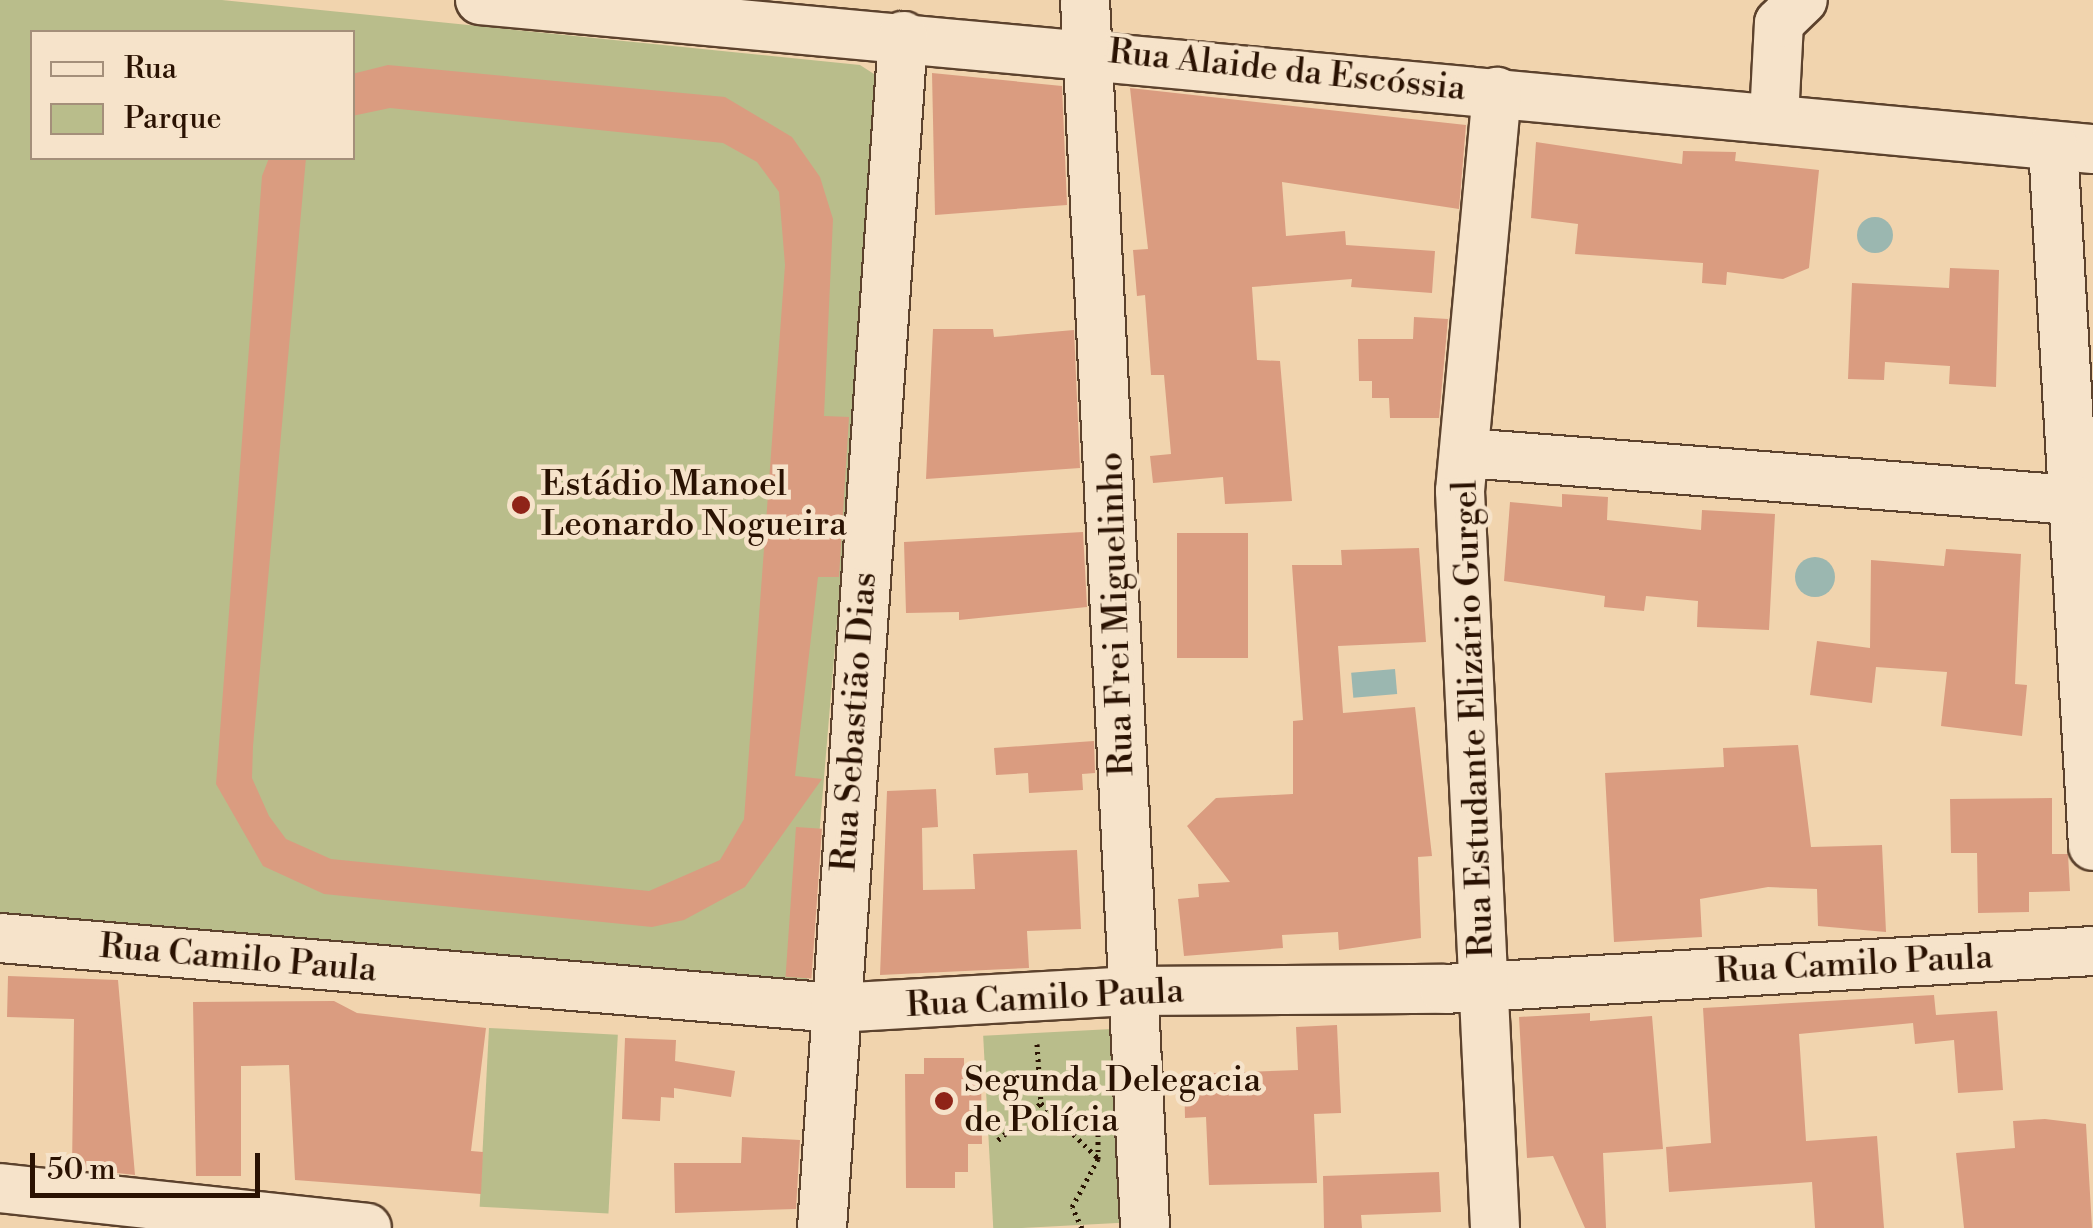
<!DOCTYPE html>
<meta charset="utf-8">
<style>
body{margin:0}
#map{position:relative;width:2093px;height:1228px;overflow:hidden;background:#f1d4ae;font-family:"Libre Bodoni",serif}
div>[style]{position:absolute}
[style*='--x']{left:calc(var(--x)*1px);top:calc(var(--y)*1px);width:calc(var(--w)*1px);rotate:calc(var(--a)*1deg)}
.green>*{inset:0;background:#b9bd8b;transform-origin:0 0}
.water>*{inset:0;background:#9bb7b0;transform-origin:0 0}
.round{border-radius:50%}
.building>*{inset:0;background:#da9c80;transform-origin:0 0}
.path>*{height:5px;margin-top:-2.5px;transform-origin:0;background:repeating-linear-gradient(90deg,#2a1202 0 2.5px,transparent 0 7.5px)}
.roads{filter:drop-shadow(2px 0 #5c422d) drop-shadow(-2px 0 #5c422d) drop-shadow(0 2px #5c422d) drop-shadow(0 -2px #5c422d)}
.minor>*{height:48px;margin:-24px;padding:0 24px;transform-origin:24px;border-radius:24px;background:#f6e3ca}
.dots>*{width:28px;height:28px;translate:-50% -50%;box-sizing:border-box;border:5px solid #f6e3ca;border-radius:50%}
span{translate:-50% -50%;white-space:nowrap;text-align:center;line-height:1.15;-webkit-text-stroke:9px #f6e3ca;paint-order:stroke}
.street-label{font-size:35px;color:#2a1202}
.poi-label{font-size:35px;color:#2a1202}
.left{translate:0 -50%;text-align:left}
.legend{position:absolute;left:30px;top:30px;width:325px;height:130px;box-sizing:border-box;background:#f6e3ca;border:2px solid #a48f7a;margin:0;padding:12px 18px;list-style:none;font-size:30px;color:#2a1202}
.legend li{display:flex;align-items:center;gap:20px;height:50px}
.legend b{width:50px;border:2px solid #a48f7a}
.scale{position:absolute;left:30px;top:1153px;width:230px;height:45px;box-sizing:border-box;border:5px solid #2a1202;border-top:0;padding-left:12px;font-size:30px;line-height:35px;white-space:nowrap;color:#2a1202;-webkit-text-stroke:8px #f6e3ca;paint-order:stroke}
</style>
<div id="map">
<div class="green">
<div style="clip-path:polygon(evenodd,0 0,222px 0,860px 65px,874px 74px,881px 96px,806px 993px,0 922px,0 0,32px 32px,352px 32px,352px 158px,32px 158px,32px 32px)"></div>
<div style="left:489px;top:1028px;width:129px;height:179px;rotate:3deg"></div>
<div style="left:1112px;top:1029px;width:194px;height:129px;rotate:87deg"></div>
</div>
<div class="water">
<div class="round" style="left:1857px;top:217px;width:36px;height:36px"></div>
<div class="round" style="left:1795px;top:557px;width:40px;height:40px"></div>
<div style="left:1395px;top:669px;width:25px;height:44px;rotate:85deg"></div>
</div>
<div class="building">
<div style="clip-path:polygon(388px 65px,725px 97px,792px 137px,820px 177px,833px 219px,824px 416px,849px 417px,839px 577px,818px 577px,795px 776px,822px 779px,745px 887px,684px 920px,652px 927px,324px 894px,263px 866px,216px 784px,262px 176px,269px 158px,306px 158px,253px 746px,252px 778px,269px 816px,286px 839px,331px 859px,649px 891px,720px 860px,744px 819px,785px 265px,779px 192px,757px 162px,723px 143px,390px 108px,352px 116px,352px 74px)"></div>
<div style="clip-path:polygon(932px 73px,1062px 86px,1067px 205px,935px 215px)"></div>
<div style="clip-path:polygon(1130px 88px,1466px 125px,1459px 209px,1282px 182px,1286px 236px,1345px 231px,1346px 245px,1435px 251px,1432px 293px,1351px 287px,1352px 279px,1252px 287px,1257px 360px,1280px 361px,1292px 501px,1225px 504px,1223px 477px,1153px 483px,1150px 456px,1171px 454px,1164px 375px,1151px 375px,1145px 295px,1137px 296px,1133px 250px,1148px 249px)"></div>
<div style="clip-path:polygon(1536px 142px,1682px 164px,1683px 151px,1736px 152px,1735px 161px,1819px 170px,1809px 268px,1783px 279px,1727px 272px,1726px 285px,1702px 283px,1703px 263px,1575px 254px,1578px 224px,1531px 218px)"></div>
<div style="clip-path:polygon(1950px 268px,1999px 270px,1996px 387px,1949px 384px,1950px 366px,1885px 362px,1884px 380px,1848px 379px,1852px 283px,1949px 288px)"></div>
<div style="clip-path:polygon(1414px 317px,1448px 319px,1439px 418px,1390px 418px,1389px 398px,1372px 398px,1372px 381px,1359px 381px,1358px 339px,1413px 339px)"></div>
<div style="clip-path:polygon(933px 329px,993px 329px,994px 337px,1074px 330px,1080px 468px,926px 479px)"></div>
<div style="clip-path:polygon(1562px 494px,1608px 497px,1607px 520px,1701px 530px,1702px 510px,1775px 514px,1769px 630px,1697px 627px,1698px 601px,1646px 596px,1644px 611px,1604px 607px,1605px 596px,1504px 581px,1510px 502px,1562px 507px)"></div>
<div style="clip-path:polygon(1083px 532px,1087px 607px,959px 620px,959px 612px,906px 613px,904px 542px)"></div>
<div style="left:1248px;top:533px;width:125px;height:71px;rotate:90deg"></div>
<div style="clip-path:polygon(1419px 548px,1426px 642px,1338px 646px,1343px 713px,1415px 707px,1432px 856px,1418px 857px,1421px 938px,1339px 950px,1338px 932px,1282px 935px,1283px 948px,1184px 956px,1178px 899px,1199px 897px,1198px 884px,1230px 882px,1187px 826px,1216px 798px,1293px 794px,1293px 721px,1303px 720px,1292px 565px,1342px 565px,1341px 550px)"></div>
<div style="clip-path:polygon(1946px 549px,2021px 554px,2015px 684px,2027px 685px,2022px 736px,1941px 726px,1947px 672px,1876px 667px,1872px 703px,1810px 695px,1817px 641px,1870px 648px,1871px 560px,1944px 566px)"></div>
<div style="clip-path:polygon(1094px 741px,1095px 773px,1082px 774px,1083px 790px,1029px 793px,1028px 773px,996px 775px,994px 748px)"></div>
<div style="clip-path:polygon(1798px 745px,1811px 847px,1882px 845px,1886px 932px,1818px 926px,1817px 889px,1768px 887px,1700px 899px,1702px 937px,1614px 942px,1605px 773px,1724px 767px,1723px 748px)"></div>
<div style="clip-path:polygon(936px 789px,938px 827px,922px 828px,923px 890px,975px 889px,973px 854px,1077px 850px,1081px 929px,1027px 931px,1029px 968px,880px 975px,887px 791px)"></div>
<div style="clip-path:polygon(2052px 798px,2052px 854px,2068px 854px,2070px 891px,2029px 892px,2029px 912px,1978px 913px,1977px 853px,1951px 853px,1950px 799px)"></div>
<div style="left:796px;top:827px;width:26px;height:150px;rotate:4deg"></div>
<div style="clip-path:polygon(8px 976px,118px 980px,135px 1175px,72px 1168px,74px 1019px,7px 1017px)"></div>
<div style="clip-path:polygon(1934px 995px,1936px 1015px,1997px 1011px,2003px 1090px,1958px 1093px,1954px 1040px,1915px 1044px,1913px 1023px,1799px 1034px,1806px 1141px,1877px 1136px,1884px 1228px,1815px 1228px,1812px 1182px,1669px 1192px,1666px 1147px,1711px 1143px,1703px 1008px)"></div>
<div style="clip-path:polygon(334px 1001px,357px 1013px,486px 1028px,471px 1151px,483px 1152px,481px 1194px,295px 1180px,289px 1065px,241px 1066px,241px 1176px,196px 1176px,193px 1002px)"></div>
<div style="clip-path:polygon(1590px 1013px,1590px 1021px,1652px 1016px,1663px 1149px,1603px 1153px,1606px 1228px,1585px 1228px,1553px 1156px,1527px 1158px,1519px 1017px)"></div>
<div style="clip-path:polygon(1337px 1025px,1341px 1113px,1314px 1114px,1317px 1183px,1209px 1185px,1206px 1117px,1185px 1118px,1184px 1074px,1298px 1070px,1296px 1027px)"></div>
<div style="clip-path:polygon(625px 1038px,676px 1040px,675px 1061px,735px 1071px,731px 1097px,674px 1088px,674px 1098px,661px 1097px,660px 1121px,622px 1119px)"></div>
<div style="clip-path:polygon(924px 1058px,964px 1058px,964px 1076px,981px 1076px,982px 1144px,968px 1144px,968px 1172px,955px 1172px,955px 1188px,906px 1188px,905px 1074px,924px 1074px)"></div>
<div style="clip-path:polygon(2045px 1119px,2086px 1124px,2092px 1228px,1964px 1228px,1956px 1153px,2015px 1148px,2013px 1121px)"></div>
<div style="clip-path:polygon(742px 1137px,800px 1140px,796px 1209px,675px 1213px,674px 1163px,741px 1163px)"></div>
<div style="clip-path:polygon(1439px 1172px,1441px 1212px,1361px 1215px,1362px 1228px,1324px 1228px,1323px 1176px)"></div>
</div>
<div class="path">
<div style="--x:1037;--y:1044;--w:59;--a:86.1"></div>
<div style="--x:1041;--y:1103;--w:78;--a:44"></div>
<div style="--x:998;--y:1140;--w:57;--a:-40.7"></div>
<div style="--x:1082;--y:1228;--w:23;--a:-115"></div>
<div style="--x:1072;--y:1207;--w:55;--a:-61.6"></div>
<div style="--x:1098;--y:1159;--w:29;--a:-90"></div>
</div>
<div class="roads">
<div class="minor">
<div style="--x:480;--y:0;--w:1620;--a:5.28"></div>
<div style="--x:1085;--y:0;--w:1229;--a:87.2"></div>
<div style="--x:1774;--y:118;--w:95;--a:-87"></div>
<div style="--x:1779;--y:23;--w:33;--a:-44"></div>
<div style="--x:2053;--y:146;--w:701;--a:86.73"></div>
<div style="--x:1466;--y:453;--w:609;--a:4.43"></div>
<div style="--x:0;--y:938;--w:838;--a:4.79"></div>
<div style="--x:835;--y:1008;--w:298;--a:-3.3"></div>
<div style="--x:1133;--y:991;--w:311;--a:-0.4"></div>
<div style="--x:1444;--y:989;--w:650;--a:-3.35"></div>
<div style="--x:0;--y:1188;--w:369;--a:6.2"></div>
<div style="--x:822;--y:1228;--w:1195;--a:-86.11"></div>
<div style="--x:1495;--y:1228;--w:738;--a:-92.72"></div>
<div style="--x:1460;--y:491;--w:401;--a:-84.7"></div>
</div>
</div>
<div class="dots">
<div style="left:521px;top:505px;background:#8f2418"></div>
<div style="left:944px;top:1101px;background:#8f2418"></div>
</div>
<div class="street-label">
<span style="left:1287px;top:71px;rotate:6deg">Rua Alaide da Escóssia</span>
<span style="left:1117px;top:614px;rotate:-92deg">Rua Frei Miguelinho</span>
<span style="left:1474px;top:719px;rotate:-92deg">Rua Estudante Elizário Gurgel</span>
<span style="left:855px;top:722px;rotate:-86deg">Rua Sebastião Dias</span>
<span style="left:238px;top:959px;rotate:5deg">Rua Camilo Paula</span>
<span style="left:1854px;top:965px;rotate:-3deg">Rua Camilo Paula</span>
<span style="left:1045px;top:999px;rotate:-3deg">Rua Camilo Paula</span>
</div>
<div class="poi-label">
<span class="left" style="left:541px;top:505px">Estádio Manoel<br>Leonardo Nogueira</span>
<span class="left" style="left:964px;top:1101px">Segunda Delegacia<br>de Polícia</span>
</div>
<ul class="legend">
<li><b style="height:12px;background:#f6e3ca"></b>Rua</li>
<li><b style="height:28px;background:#b9bd8b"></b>Parque</li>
</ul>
<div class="scale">50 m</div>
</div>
